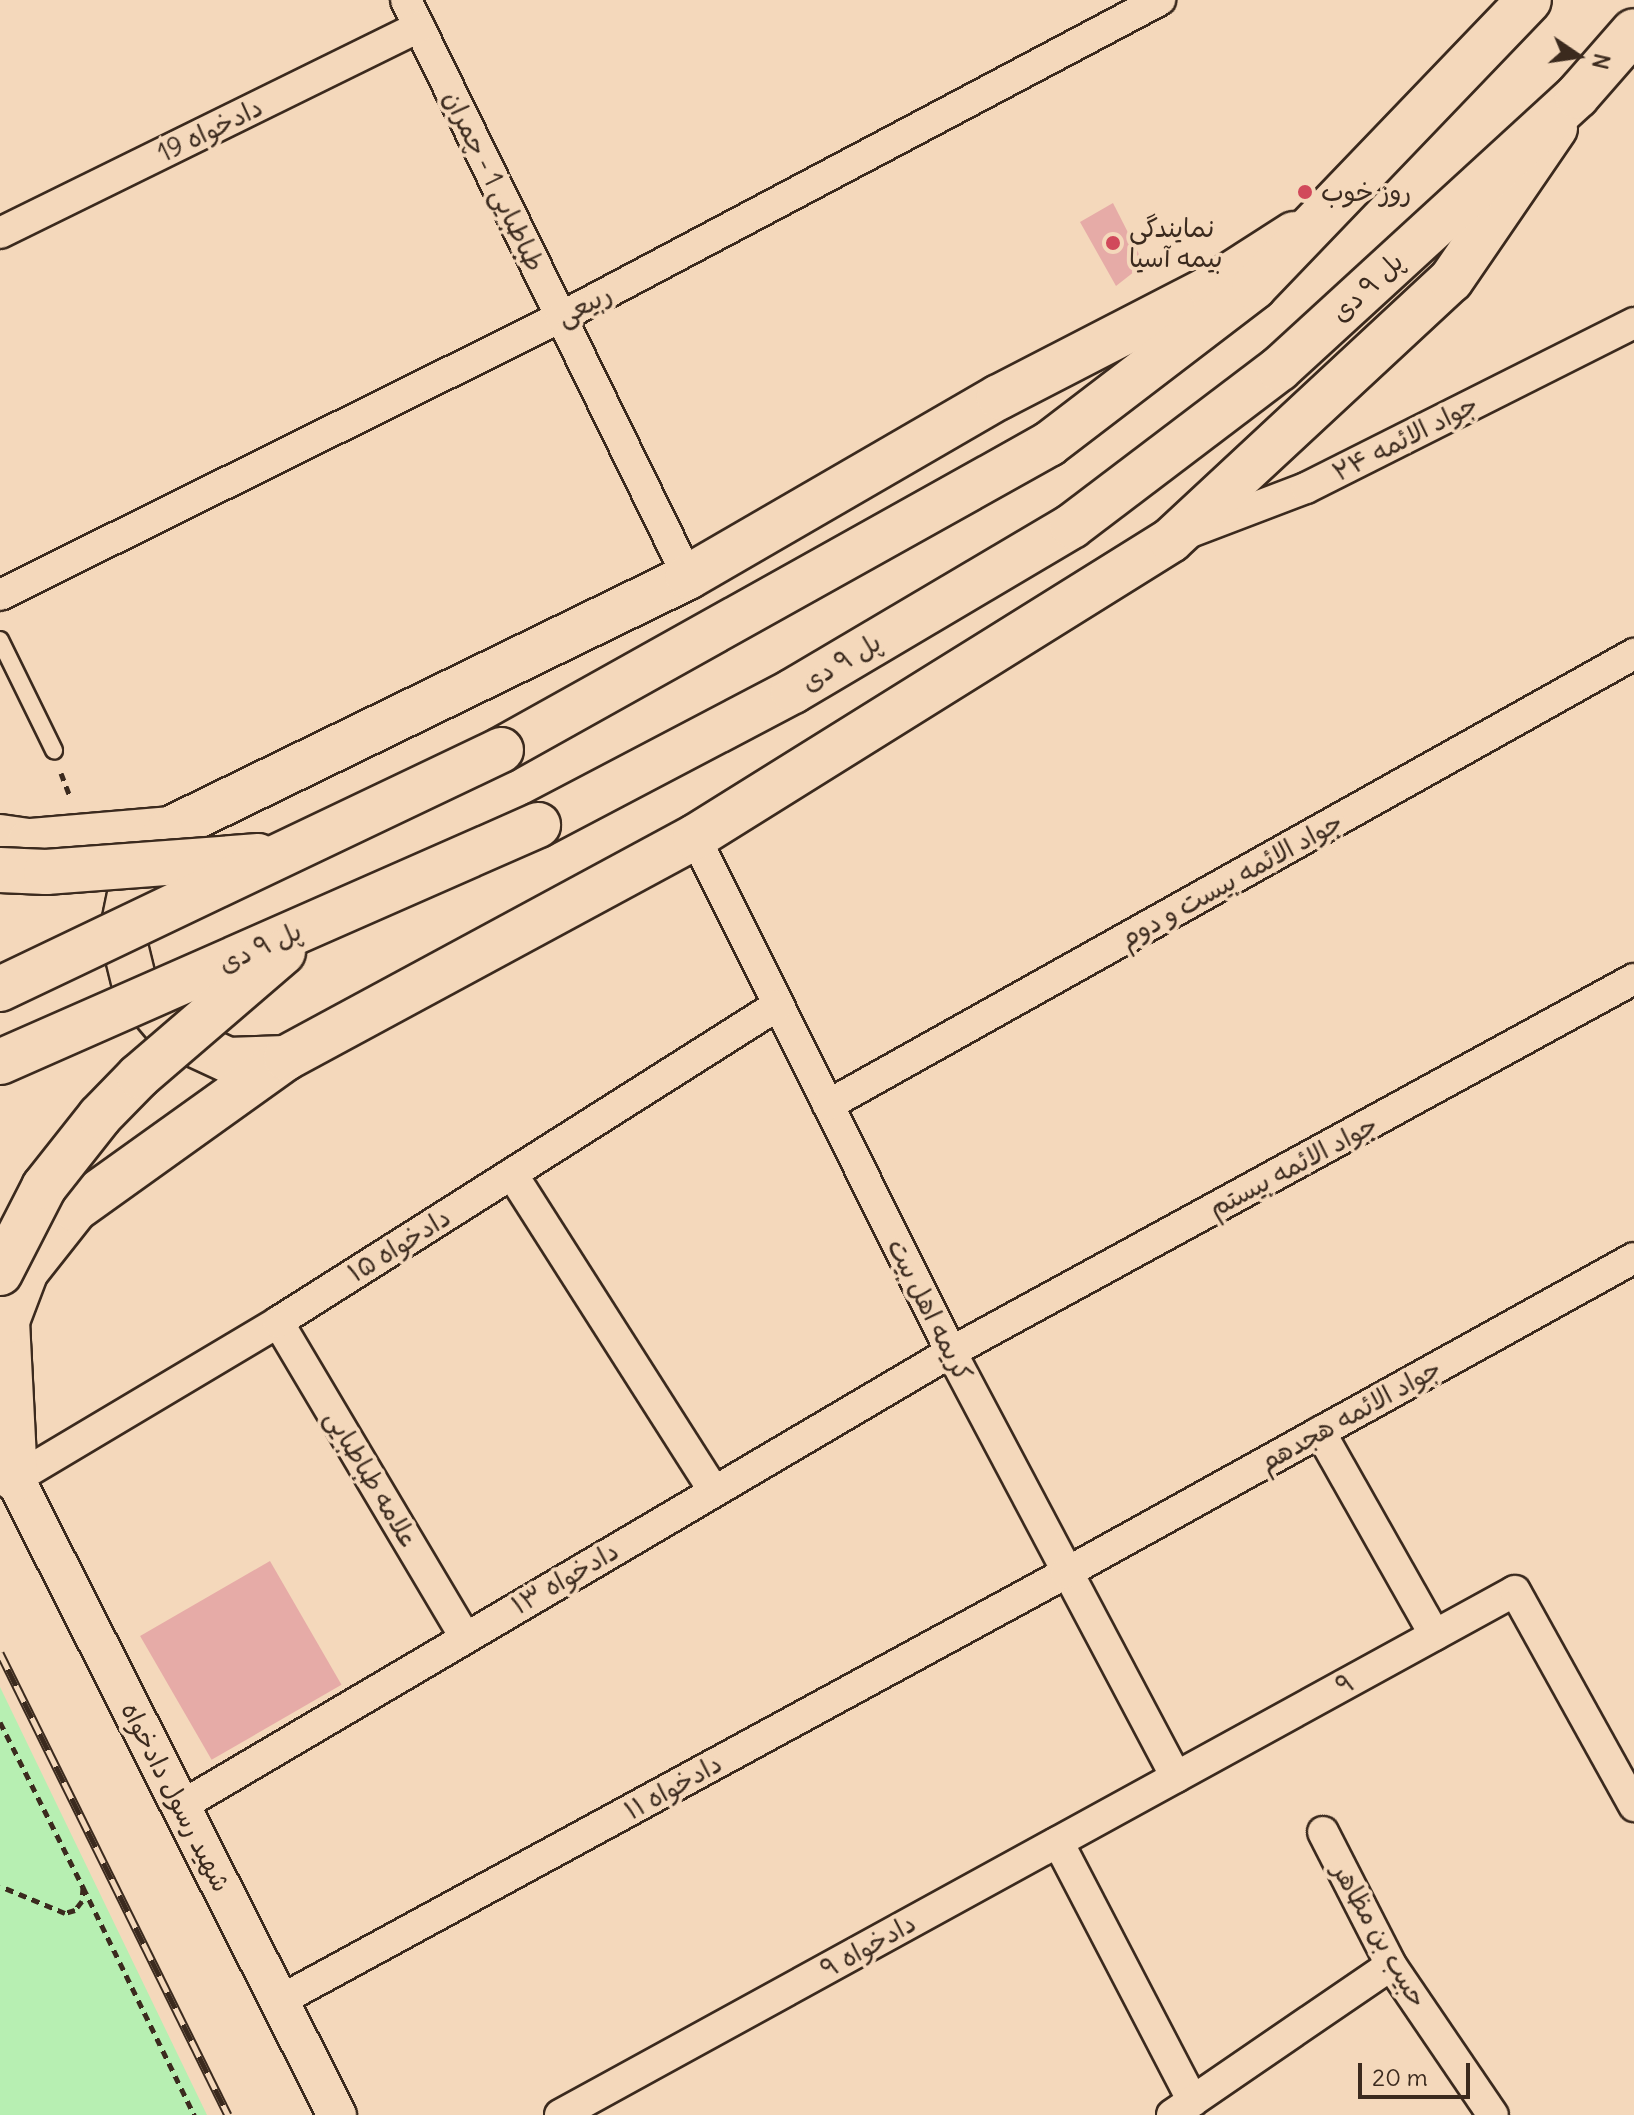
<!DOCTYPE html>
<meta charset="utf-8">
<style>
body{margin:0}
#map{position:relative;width:1634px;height:2115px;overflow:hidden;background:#f4d8bb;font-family:Delius,"Playpen Sans Arabic",sans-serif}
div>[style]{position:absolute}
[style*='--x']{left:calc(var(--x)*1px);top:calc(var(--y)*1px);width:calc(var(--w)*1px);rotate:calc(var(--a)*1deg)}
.green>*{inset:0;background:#b7efb2}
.building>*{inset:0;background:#e6aba7;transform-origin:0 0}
.path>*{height:5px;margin-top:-2.5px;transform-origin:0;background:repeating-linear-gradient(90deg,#3b2a1e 0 8px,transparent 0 14px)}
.roads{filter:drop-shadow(2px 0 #3b2a1e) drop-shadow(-2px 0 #3b2a1e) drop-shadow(0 2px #3b2a1e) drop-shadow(0 -2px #3b2a1e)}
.service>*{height:16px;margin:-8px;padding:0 8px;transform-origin:8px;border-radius:8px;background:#f4d8bb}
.minor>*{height:30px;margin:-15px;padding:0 15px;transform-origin:15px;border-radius:15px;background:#f4d8bb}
.tertiary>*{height:38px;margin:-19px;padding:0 19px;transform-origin:19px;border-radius:19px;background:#f4d8bb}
.secondary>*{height:44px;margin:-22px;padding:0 22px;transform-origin:22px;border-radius:22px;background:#f4d8bb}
.primary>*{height:44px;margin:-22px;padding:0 22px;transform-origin:22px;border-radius:22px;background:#f4d8bb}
.rail>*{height:9px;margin-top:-4.5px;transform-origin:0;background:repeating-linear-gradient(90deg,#f4d8bb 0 18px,#3b2a1e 0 36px);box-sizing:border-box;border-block:2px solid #3b2a1e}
.bridges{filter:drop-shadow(2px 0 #3b2a1e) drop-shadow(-2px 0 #3b2a1e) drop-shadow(0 2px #3b2a1e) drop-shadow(0 -2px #3b2a1e)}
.primary-bridge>*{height:44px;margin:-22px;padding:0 22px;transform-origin:22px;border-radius:22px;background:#f4d8bb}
.dots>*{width:22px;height:22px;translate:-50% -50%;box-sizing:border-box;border:4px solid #f4d8bb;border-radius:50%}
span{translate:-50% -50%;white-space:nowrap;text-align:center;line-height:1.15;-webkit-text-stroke:8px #f4d8bb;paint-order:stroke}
.street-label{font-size:26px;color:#3b2a1e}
.poi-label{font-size:26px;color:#3b2a1e}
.left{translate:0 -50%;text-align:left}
.north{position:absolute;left:1538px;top:16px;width:80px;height:80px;-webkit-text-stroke:6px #f4d8bb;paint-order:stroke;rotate:103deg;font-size:22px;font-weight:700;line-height:32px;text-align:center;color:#3b2a1e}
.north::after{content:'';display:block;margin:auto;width:28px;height:36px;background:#3b2a1e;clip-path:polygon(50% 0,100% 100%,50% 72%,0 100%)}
.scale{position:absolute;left:1358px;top:2063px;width:112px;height:36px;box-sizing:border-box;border:4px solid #3b2a1e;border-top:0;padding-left:10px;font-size:24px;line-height:28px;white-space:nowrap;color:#3b2a1e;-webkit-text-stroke:6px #f4d8bb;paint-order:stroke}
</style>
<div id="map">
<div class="green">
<div style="clip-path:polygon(0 1687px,207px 2115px,0 2115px)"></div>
</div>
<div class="building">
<div style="clip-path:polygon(1113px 203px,1144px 264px,1116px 286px,1080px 222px)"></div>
<div style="left:270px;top:1561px;width:143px;height:150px;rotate:60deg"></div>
</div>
<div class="path">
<div style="--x:61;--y:773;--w:26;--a:69"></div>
<div style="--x:0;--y:1722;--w:185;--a:63.3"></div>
<div style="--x:83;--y:1887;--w:14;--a:94"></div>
<div style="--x:82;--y:1901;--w:11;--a:128"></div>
<div style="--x:75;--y:1910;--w:10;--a:163"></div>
<div style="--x:65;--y:1913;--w:70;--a:-157.4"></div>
<div style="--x:83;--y:1887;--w:254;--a:64"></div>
</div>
<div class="roads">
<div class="service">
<div style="--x:0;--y:640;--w:123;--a:63.9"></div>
</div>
<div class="minor">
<div style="--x:406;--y:0;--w:642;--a:63.95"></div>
<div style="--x:0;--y:233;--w:467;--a:-26.2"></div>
<div style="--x:1188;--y:533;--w:126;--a:-20.9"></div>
<div style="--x:1306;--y:488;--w:367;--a:-26.7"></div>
<div style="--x:0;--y:595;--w:626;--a:-26.36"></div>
<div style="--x:561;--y:317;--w:678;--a:-27.89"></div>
<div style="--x:695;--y:837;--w:575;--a:63.57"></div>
<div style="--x:951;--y:1352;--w:481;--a:62.1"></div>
<div style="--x:828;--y:1105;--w:924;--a:-29.23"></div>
<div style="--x:512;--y:1174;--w:376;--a:57.5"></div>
<div style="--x:278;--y:1322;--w:366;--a:59.3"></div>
<div style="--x:1320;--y:1432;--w:233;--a:60.5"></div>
<div style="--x:15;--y:1479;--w:306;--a:-30.8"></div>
<div style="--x:278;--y:1322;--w:592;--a:-32.37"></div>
<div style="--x:181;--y:1806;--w:894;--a:-30.52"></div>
<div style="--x:951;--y:1352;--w:778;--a:-28.64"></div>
<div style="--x:1323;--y:1832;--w:149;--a:62.9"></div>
<div style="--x:1391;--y:1965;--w:181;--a:55.8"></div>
<div style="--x:1058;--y:1842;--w:292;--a:62.5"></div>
<div style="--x:279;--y:2001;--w:896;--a:-28.54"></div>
<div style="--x:1066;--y:1573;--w:649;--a:-29.01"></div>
<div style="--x:560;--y:2115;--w:1089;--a:-28.75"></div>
<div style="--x:1515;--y:1591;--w:246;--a:61"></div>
<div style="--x:1172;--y:2115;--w:265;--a:-34.4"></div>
</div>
<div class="tertiary">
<div style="--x:0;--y:1457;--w:27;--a:56"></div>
<div style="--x:15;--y:1479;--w:713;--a:63.15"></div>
</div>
<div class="secondary">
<div style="--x:0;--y:837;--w:30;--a:8"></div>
<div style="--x:30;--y:841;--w:141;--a:-4.9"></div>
<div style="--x:170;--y:829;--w:576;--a:-25.94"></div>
<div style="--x:688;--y:577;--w:359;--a:-30.1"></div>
<div style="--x:999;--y:397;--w:237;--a:-27.3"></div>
<div style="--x:1210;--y:288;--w:100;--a:-32.7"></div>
<div style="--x:164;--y:837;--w:48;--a:128.3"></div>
<div style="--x:134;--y:875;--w:59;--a:101.7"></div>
<div style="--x:122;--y:933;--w:59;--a:76.2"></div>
<div style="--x:136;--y:990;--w:59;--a:49.8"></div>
<div style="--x:174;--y:1035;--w:60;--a:24.8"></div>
<div style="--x:228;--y:1060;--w:58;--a:-2"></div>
<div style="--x:15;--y:1479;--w:158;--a:-92.9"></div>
<div style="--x:7;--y:1321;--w:53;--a:-69.2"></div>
<div style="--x:26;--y:1271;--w:79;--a:-51.7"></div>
<div style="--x:75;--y:1209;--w:259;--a:-35.6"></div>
<div style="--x:286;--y:1058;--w:465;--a:-28.4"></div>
<div style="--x:695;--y:837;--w:561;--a:-31.96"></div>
<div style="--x:1171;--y:540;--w:382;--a:-42.9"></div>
<div style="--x:1451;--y:280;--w:184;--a:-55.6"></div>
</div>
<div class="primary">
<div style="--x:501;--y:750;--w:628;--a:-29.18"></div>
<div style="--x:1049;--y:444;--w:258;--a:-37.4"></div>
<div style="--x:1254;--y:287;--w:397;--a:-46.2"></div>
<div style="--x:538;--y:825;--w:288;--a:-27.7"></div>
<div style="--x:793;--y:691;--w:324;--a:-30.6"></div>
<div style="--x:1072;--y:526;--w:260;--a:-37.2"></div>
<div style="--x:1279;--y:369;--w:404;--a:-42.5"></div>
<div style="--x:1577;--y:96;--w:86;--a:-48.8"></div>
</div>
</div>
<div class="rail">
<div style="--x:0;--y:1653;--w:515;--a:63.73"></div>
</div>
<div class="bridges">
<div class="primary-bridge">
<div style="--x:0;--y:870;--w:46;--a:2.5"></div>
<div style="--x:46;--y:872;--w:213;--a:-4.3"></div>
<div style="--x:0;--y:989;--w:555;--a:-25.5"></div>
<div style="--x:0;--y:1062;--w:588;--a:-23.77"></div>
<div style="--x:0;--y:1273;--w:97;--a:-62.9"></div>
<div style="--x:44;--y:1187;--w:90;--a:-51.7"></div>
<div style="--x:100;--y:1116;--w:56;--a:-45.7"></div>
<div style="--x:139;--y:1076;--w:190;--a:-40.7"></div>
</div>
</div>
<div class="dots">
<div style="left:1305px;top:192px;background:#d1495b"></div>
<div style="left:1113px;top:243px;background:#d1495b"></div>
</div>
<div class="street-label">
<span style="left:210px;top:130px;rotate:-26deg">دادخواه 19</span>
<span style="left:494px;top:181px;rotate:64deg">طباطبایی 1 - چمران</span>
<span style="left:1367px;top:287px;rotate:-43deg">پل ۹ دی</span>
<span style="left:584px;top:305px;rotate:-28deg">ربیعی</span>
<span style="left:1405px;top:438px;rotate:-27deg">جواد الائمه ۲۴</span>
<span style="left:841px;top:662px;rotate:-31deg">پل ۹ دی</span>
<span style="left:1231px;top:880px;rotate:-29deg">جواد الائمه بیست و دوم</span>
<span style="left:260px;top:947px;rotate:-24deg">پل ۹ دی</span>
<span style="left:1293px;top:1166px;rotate:-28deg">جواد الائمه بیستم</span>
<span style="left:399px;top:1245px;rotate:-32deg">دادخواه ۱۵</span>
<span style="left:930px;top:1310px;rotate:63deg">کریمه اهل بیت</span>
<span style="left:1350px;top:1415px;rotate:-29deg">جواد الائمه هجدهم</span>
<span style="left:372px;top:1479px;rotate:59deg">علامه طباطبایی</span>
<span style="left:565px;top:1578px;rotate:-30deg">دادخواه ۱۳</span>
<span style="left:1345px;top:1684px;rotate:-29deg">۹</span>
<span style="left:673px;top:1787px;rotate:-29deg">دادخواه ۱۱</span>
<span style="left:176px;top:1797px;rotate:63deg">شهید رسول دادخواه</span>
<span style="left:1380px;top:1935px;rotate:60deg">حبیب بن مظاهر</span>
<span style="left:868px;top:1946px;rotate:-29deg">دادخواه ۹</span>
</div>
<div class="poi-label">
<span class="left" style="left:1321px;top:192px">روز خوب</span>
<span class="left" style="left:1129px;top:243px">نمایندگی<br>بیمه آسیا</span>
</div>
<div class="north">N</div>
<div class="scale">20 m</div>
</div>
